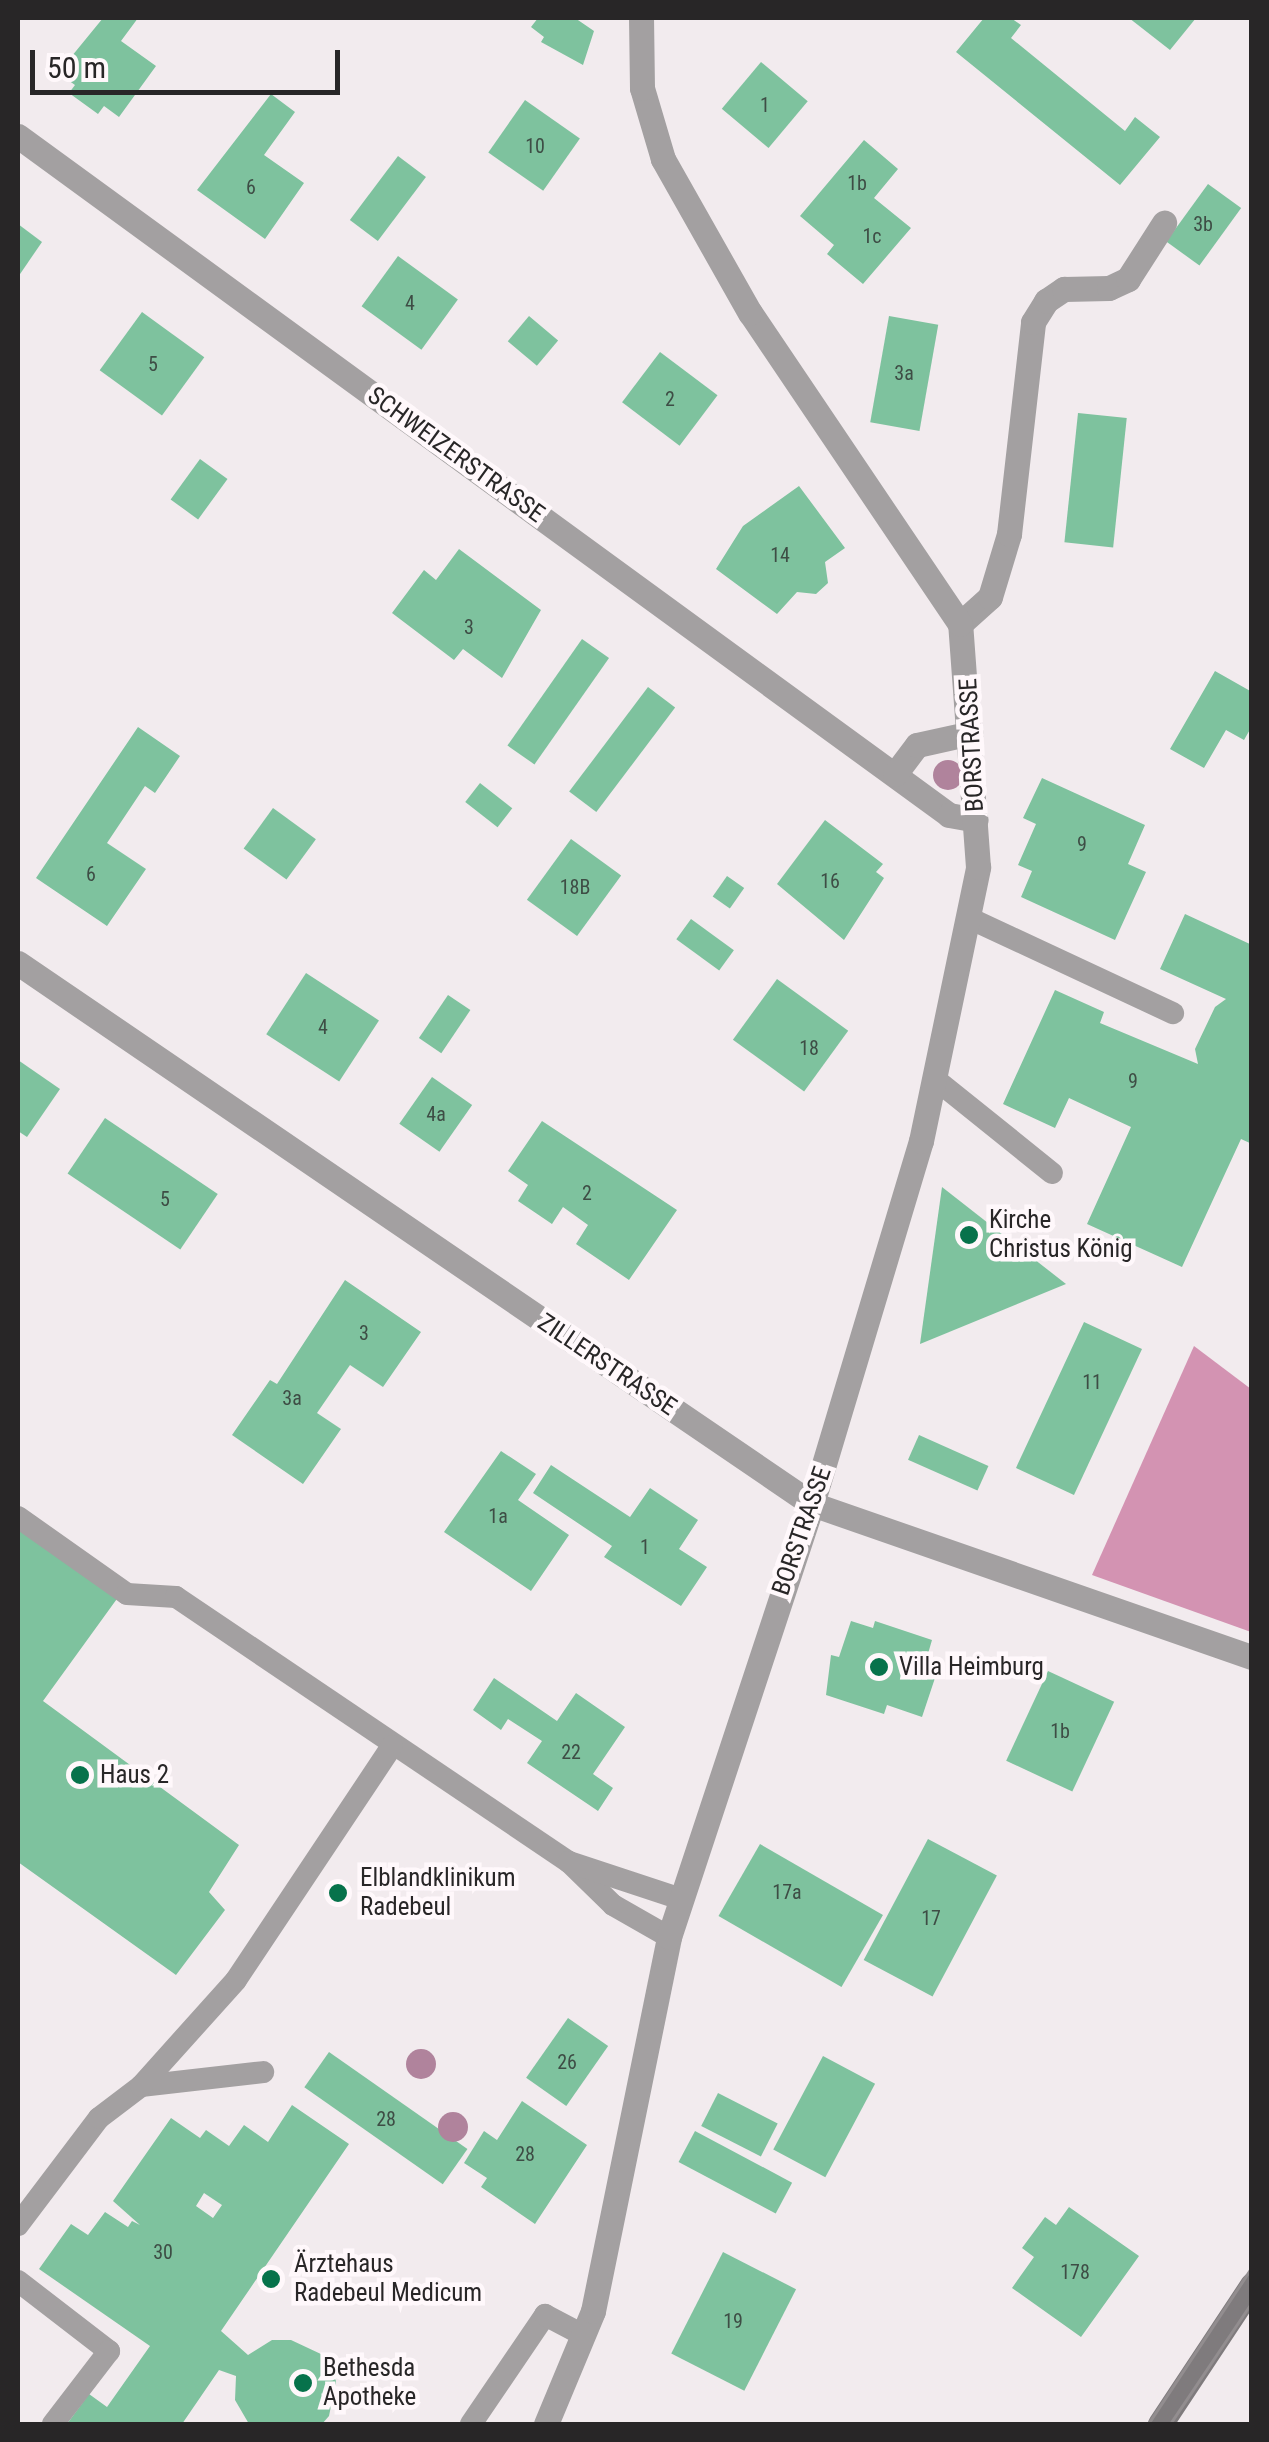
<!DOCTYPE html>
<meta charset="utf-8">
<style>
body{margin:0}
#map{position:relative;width:1269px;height:2442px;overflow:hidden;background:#f2ebee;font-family:"Roboto Condensed",sans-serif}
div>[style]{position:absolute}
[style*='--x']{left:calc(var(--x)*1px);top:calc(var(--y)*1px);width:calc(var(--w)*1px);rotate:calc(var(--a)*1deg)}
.forest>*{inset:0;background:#d393b2}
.building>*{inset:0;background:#7ec29e;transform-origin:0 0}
.lane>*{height:22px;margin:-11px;padding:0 11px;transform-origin:11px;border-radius:11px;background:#a3a0a1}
.street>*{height:25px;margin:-12.5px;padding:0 12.5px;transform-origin:12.5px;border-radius:12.5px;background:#a3a0a1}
.secondary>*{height:25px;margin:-12.5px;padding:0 12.5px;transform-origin:12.5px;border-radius:12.5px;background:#7f7b7d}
.tram>*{height:2.5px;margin:-1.25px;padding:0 1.25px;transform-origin:1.25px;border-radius:1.25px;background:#928d8f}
.trees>*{width:30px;height:30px;margin:-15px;border-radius:50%;background:#b0839c}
.dots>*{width:28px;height:28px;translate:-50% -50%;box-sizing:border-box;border:5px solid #fff8fb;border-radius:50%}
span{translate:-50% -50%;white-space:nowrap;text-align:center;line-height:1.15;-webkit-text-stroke:9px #fff8fb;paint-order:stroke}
.number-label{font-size:20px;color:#3e4d45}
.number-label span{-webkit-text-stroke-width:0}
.street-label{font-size:25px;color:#282627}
.poi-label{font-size:25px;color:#282627}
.left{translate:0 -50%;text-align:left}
.frame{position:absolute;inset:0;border:20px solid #282627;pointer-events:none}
.scale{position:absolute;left:30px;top:50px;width:310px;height:45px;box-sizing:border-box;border:5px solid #282627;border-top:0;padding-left:12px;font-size:30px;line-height:35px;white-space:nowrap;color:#282627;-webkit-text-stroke:8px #fff8fb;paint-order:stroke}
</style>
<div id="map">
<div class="forest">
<div style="clip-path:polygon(1194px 1346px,1251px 1389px,1251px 1632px,1092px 1575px)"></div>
</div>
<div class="building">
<div style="clip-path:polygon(103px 18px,138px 18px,121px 41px,156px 66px,119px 117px,104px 106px,98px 114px,69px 93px,75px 85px,58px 73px)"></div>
<div style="clip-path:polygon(538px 18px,575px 18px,594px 31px,583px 65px,541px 42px,544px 37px,531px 27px)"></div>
<div style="clip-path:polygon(984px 18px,1011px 18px,1021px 25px,1011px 38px,1125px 131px,1135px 117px,1160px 137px,1120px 185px,956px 52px)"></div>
<div style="clip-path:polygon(1129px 18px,1196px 18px,1170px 50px)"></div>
<div style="left:761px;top:62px;width:61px;height:61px;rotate:40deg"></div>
<div style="clip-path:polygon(271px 94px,295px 112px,264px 155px,304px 183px,265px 239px,197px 190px)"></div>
<div style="left:525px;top:100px;width:67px;height:64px;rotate:35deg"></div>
<div style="clip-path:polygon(864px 140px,898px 169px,874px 198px,911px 228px,863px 284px,827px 254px,834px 245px,800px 216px)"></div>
<div style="left:398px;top:156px;width:35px;height:80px;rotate:37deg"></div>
<div style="left:1208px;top:184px;width:41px;height:71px;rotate:36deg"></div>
<div style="clip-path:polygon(18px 224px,42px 242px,18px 277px)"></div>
<div style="left:398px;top:256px;width:74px;height:62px;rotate:36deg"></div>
<div style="left:142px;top:312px;width:77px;height:72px;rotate:36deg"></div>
<div style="left:529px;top:316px;width:38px;height:33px;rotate:40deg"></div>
<div style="left:889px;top:316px;width:50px;height:108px;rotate:10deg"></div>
<div style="left:660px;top:352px;width:72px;height:63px;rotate:37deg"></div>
<div style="left:1078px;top:413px;width:49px;height:130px;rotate:6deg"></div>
<div style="left:200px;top:459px;width:34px;height:50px;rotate:36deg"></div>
<div style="clip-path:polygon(799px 486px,845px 548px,825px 562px,828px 583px,816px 594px,797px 592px,777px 614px,716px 569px,743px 526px)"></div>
<div style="clip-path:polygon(459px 549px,541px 610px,502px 678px,463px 649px,454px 660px,392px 613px,424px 570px,436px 580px)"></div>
<div style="left:582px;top:639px;width:33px;height:130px;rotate:35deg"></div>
<div style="clip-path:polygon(1215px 671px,1252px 692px,1252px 726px,1244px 740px,1226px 730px,1204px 768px,1170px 749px)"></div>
<div style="left:648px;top:687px;width:34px;height:131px;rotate:37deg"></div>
<div style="clip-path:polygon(138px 727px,180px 756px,155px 793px,145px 786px,107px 843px,146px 869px,107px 926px,36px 878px)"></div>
<div style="clip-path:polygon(1042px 778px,1145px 825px,1128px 864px,1146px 872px,1115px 940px,1021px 897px,1032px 871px,1018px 865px,1036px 824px,1023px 818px)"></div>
<div style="left:480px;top:783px;width:41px;height:24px;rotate:38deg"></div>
<div style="left:273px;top:808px;width:53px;height:50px;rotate:36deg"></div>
<div style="clip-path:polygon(825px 820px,883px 864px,876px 872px,884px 878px,844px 940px,777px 884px)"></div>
<div style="left:571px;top:839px;width:62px;height:75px;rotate:36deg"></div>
<div style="left:727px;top:876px;width:21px;height:25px;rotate:35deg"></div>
<div style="clip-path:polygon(1185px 914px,1252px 945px,1252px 1144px,1241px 1139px,1182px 1267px,1087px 1224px,1131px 1127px,1069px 1098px,1055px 1128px,1003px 1104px,1055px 990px,1104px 1012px,1100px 1023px,1198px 1064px,1195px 1049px,1215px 1007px,1226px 999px,1160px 969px)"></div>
<div style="left:691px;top:919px;width:53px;height:25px;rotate:36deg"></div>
<div style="left:306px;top:973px;width:87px;height:73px;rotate:33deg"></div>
<div style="left:777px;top:979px;width:88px;height:75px;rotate:36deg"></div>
<div style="left:448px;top:995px;width:27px;height:52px;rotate:34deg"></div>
<div style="clip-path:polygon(18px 1060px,60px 1089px,27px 1137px,18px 1131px)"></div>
<div style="left:432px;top:1077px;width:49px;height:57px;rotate:35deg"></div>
<div style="left:105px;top:1118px;width:136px;height:67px;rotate:34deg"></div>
<div style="clip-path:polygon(542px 1121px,677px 1210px,629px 1280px,576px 1244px,588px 1225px,563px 1207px,552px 1224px,518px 1201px,528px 1185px,508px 1171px)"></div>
<div style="clip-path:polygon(942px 1187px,1066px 1284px,920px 1344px)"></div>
<div style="clip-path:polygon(345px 1280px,421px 1332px,383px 1387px,350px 1365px,317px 1413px,341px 1429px,303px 1484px,232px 1435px,270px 1380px,277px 1384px)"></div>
<div style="left:1084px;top:1322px;width:64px;height:161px;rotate:25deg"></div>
<div style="left:919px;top:1435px;width:76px;height:27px;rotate:24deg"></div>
<div style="clip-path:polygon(501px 1451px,536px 1474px,518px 1500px,569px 1535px,531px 1591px,444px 1532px)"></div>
<div style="clip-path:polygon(551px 1465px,630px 1517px,650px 1488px,698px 1520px,679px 1549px,707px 1567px,681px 1606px,604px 1557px,612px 1546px,533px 1493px)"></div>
<div style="clip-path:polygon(18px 1523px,119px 1596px,43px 1701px,239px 1845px,209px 1892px,225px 1910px,176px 1975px,18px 1862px)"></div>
<div style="clip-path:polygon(851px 1621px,873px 1628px,875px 1621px,932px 1640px,925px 1664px,938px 1669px,922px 1717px,887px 1705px,884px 1714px,826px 1695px,831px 1655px,839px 1657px)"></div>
<div style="left:1048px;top:1671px;width:73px;height:99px;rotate:25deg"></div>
<div style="clip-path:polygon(494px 1678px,557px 1721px,576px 1693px,625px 1727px,593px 1774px,613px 1788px,598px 1811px,527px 1763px,542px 1741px,508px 1719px,501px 1730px,473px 1710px)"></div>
<div style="left:928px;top:1839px;width:78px;height:137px;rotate:28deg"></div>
<div style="left:760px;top:1844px;width:142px;height:83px;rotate:30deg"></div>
<div style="left:568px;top:2018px;width:49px;height:73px;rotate:35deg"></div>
<div style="left:329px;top:2052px;width:169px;height:43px;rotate:35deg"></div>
<div style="left:823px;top:2056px;width:59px;height:106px;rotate:28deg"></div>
<div style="left:718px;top:2093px;width:67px;height:37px;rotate:27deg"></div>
<div style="clip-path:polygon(522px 2101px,587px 2145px,535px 2224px,481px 2187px,487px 2178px,464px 2163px,484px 2131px,497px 2140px)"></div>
<div style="clip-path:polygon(evenodd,292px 2105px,349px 2144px,221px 2331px,248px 2355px,272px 2340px,291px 2340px,323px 2355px,336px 2381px,329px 2416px,322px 2424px,249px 2424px,235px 2400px,236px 2376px,219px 2370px,182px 2424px,67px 2424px,89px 2394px,107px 2407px,150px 2346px,39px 2269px,71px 2224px,88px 2235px,105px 2212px,128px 2227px,132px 2221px,140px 2225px,113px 2201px,171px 2118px,200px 2138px,206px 2130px,229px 2146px,244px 2125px,268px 2142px,292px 2105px,204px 2193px,222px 2205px,213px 2218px,196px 2206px,204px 2193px)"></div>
<div style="left:695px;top:2131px;width:110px;height:35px;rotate:28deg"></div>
<div style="clip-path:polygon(1069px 2207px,1139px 2256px,1081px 2337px,1012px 2288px,1034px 2257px,1022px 2248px,1045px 2217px,1056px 2225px)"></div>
<div style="left:723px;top:2252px;width:82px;height:114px;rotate:27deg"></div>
</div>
<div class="lane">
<div style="--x:971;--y:919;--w:223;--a:25"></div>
<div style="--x:935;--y:1079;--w:150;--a:38.8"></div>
<div style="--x:18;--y:1517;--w:133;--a:35.2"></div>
<div style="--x:127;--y:1594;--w:49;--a:3.5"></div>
<div style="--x:176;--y:1597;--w:474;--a:34"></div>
<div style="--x:669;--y:1937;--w:64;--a:-150.3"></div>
<div style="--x:613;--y:1905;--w:62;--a:-135.7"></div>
<div style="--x:569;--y:1862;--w:118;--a:18.3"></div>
<div style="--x:141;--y:2086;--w:123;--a:-6.5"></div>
<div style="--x:18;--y:2225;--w:134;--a:-52.9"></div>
<div style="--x:99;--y:2118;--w:53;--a:-37.3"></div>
<div style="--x:141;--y:2086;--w:142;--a:-48.1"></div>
<div style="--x:236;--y:1980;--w:281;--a:-56.3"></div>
<div style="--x:18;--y:2281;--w:115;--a:37.6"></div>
<div style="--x:109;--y:2351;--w:92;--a:127.5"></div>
<div style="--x:471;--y:2424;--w:132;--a:-55.8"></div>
<div style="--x:545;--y:2315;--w:43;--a:27.8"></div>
</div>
<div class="street">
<div style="--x:18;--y:136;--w:1152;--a:36.1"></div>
<div style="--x:949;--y:815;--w:27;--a:10"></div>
<div style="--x:960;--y:624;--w:40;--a:-42"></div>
<div style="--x:990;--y:597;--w:66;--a:-73.2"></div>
<div style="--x:1009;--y:534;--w:213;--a:-83.5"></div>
<div style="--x:1033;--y:322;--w:25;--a:-58"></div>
<div style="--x:1046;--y:301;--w:22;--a:-34"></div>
<div style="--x:1064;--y:289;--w:45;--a:-1.3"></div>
<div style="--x:1109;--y:288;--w:21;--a:-25"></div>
<div style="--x:1128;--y:279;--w:67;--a:-57.3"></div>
<div style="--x:895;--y:774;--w:36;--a:-53"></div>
<div style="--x:917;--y:745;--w:55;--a:-12.5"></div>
<div style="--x:18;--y:963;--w:961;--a:34.27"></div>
<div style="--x:812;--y:1504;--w:466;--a:19.2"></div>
<div style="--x:546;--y:2424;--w:122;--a:-67.4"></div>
<div style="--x:593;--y:2311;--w:382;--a:-78.5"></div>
<div style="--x:669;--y:1937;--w:456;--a:-71.7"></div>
<div style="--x:812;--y:1504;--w:379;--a:-73.3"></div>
<div style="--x:921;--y:1141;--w:280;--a:-78.2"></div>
<div style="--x:978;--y:867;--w:244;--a:-94.2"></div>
<div style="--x:960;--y:624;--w:375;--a:-124"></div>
<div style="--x:750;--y:313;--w:177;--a:-119.5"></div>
<div style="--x:663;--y:159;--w:74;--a:-106.5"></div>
<div style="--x:642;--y:88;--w:70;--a:-90.8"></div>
</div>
<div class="secondary">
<div style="--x:1160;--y:2424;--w:167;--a:-56.5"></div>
</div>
<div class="tram">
<div style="--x:1148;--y:2424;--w:188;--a:-56.5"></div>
<div style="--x:1170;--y:2424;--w:147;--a:-56.1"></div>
</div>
<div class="trees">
<div style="left:948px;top:775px"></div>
<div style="left:421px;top:2064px"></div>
<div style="left:453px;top:2127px"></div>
</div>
<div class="dots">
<div style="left:969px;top:1235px;background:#07724b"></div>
<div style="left:879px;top:1667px;background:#07724b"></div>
<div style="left:80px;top:1775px;background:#07724b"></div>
<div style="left:338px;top:1893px;background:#07724b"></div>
<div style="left:271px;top:2279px;background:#07724b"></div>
<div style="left:303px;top:2383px;background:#07724b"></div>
</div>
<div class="number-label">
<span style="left:765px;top:105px">1</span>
<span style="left:535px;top:146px">10</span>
<span style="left:857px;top:183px">1b</span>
<span style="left:251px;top:187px">6</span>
<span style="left:1203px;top:224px">3b</span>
<span style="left:872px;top:236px">1c</span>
<span style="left:410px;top:303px">4</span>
<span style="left:153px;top:364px">5</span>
<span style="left:904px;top:373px">3a</span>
<span style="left:670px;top:399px">2</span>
<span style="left:780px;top:555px">14</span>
<span style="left:469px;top:627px">3</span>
<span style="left:1082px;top:844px">9</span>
<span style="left:91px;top:874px">6</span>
<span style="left:830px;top:881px">16</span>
<span style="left:575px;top:887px">18B</span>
<span style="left:323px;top:1027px">4</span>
<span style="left:809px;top:1048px">18</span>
<span style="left:1133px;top:1081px">9</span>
<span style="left:436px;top:1114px">4a</span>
<span style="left:587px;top:1193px">2</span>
<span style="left:165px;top:1199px">5</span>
<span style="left:364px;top:1333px">3</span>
<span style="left:1092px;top:1382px">11</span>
<span style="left:292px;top:1398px">3a</span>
<span style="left:498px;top:1516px">1a</span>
<span style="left:645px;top:1547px">1</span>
<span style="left:1060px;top:1731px">1b</span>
<span style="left:571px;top:1752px">22</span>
<span style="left:787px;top:1892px">17a</span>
<span style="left:931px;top:1918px">17</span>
<span style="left:567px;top:2062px">26</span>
<span style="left:386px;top:2119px">28</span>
<span style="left:525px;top:2154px">28</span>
<span style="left:163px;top:2252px">30</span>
<span style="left:1075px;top:2272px">178</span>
<span style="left:733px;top:2321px">19</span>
</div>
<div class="street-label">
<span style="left:456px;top:455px;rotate:36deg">SCHWEIZERSTRASSE</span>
<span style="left:972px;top:745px;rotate:-93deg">BORSTRASSE</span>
<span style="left:607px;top:1365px;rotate:34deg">ZILLERSTRASSE</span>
<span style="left:802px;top:1531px;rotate:-71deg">BORSTRASSE</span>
</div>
<div class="poi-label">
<span class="left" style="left:989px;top:1235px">Kirche<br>Christus König</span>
<span class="left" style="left:899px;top:1667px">Villa Heimburg</span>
<span class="left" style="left:100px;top:1775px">Haus 2</span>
<span class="left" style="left:360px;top:1893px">Elblandklinikum<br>Radebeul</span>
<span class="left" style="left:294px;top:2279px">Ärztehaus<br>Radebeul Medicum</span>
<span class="left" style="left:323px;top:2383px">Bethesda<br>Apotheke</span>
</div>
<div class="frame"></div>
<div class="scale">50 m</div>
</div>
